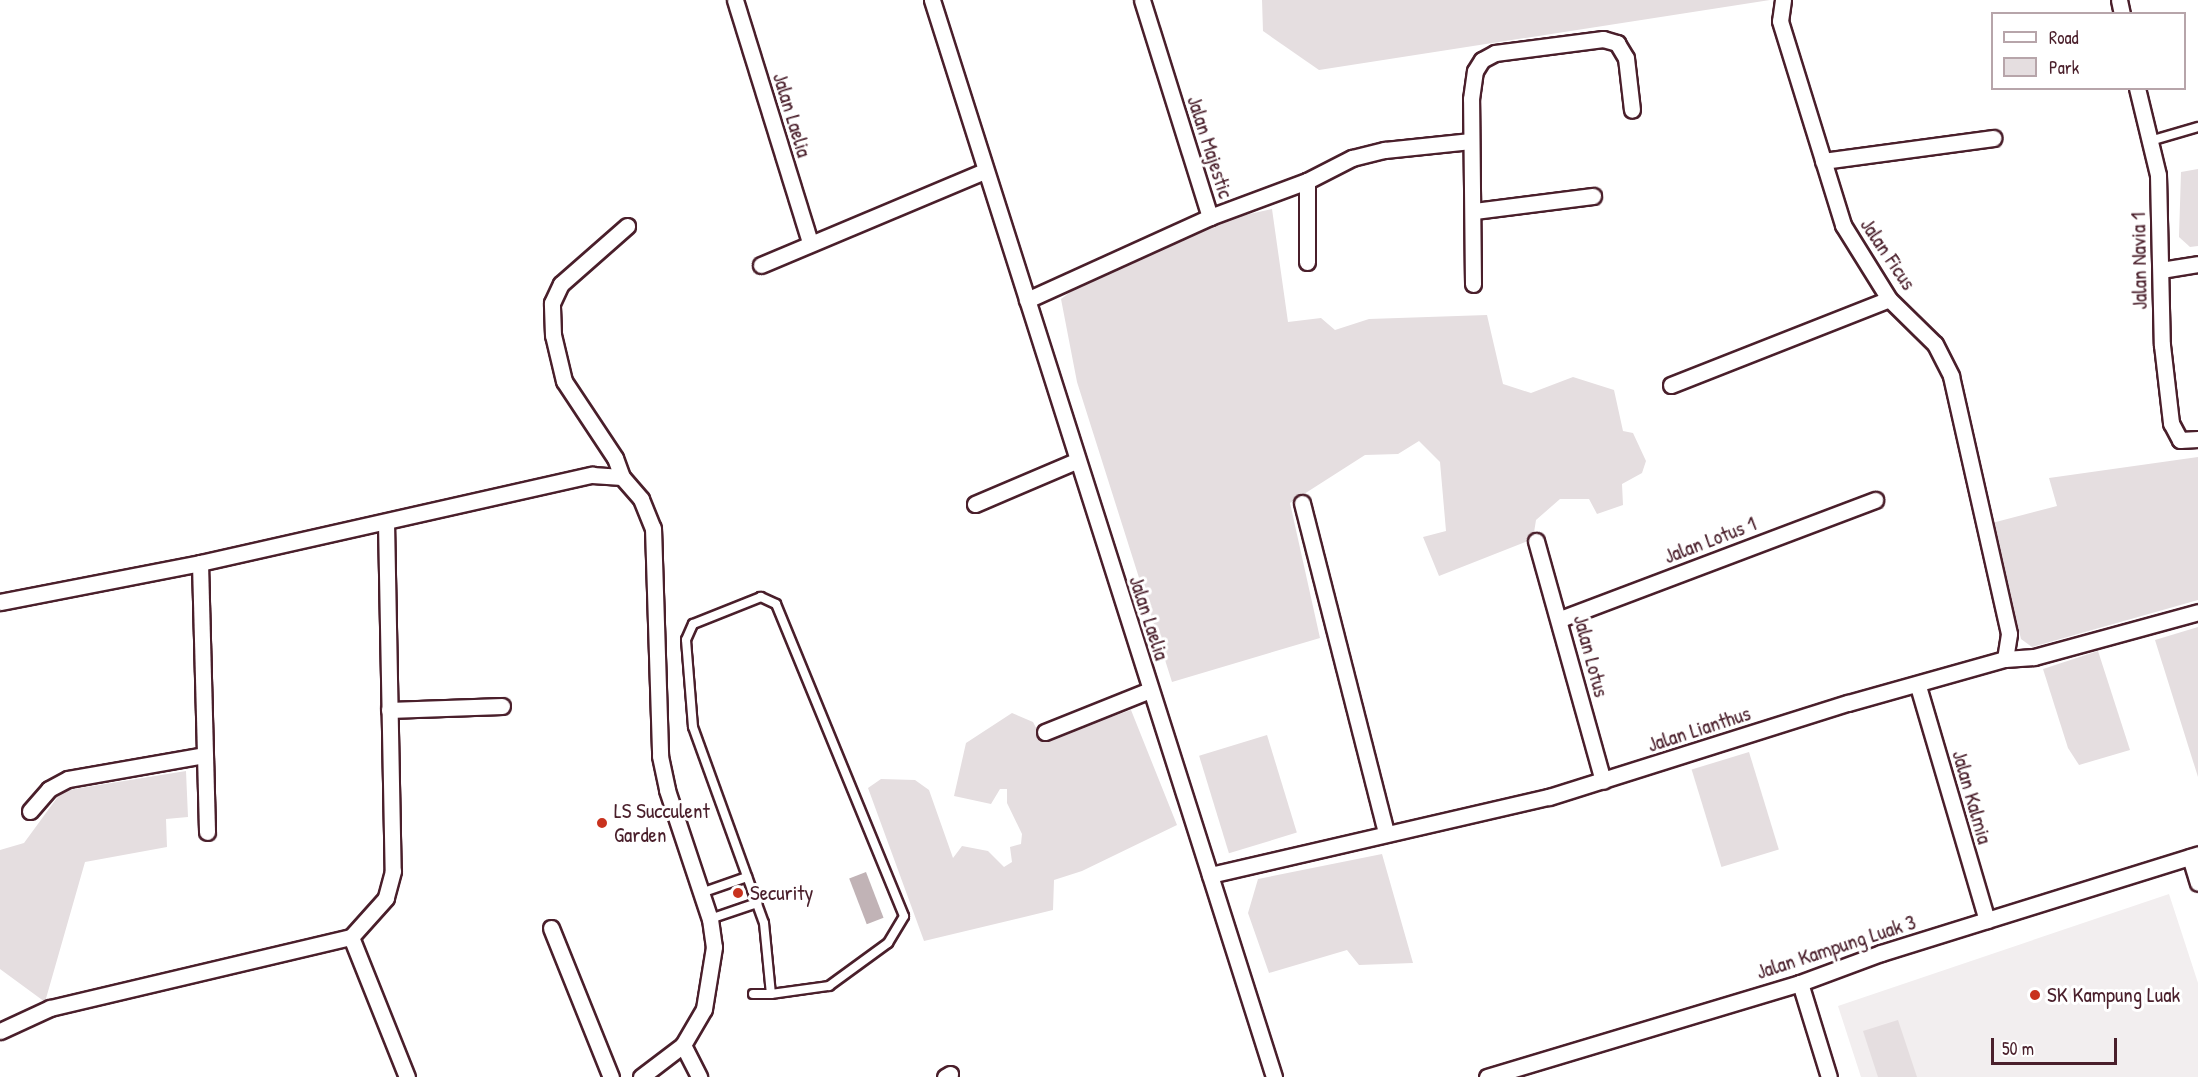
<!DOCTYPE html>
<style>
body{margin:0}
#map{position:relative;width:2198px;height:1077px;overflow:hidden;background:#fff;font-family:"Patrick Hand",sans-serif}
div>[style]{position:absolute}
[style*='--x']{left:calc(var(--x)*1px);top:calc(var(--y)*1px);width:calc(var(--w)*1px);rotate:calc(var(--a)*1deg)}
.built>*{inset:0;background:#f2eeef}
.green>*{inset:0;background:#e5dee0;transform-origin:0 0}
.water>*{inset:0;background:#c1b3b6;transform-origin:0 0}
.roads{filter:drop-shadow(2px 0 #4a1f2b) drop-shadow(-2px 0 #4a1f2b) drop-shadow(0 2px #4a1f2b) drop-shadow(0 -2px #4a1f2b)}
.lane>*{height:8px;margin:-4px;padding:0 4px;transform-origin:4px;border-radius:4px;background:#fff}
.street>*{height:15px;margin:-7.5px;padding:0 7.5px;transform-origin:7.5px;border-radius:7.5px;background:#fff}
.dots>*{width:16px;height:16px;translate:-50% -50%;box-sizing:border-box;border:3px solid #fff;border-radius:50%}
span{translate:-50% -50%;white-space:nowrap;text-align:center;line-height:1.15;-webkit-text-stroke:6px #fff;paint-order:stroke}
.street-label{font-size:21px;color:#4a1f2b}
.poi-label{font-size:21px;color:#4a1f2b}
.left{translate:0 -50%;text-align:left}
.legend{position:absolute;left:1991px;top:12px;width:195px;height:78px;box-sizing:border-box;background:#fff;border:2px solid #b7a5aa;margin:0;padding:8px 10px;list-style:none;font-size:18px;color:#4a1f2b}
.legend li{display:flex;align-items:center;gap:12px;height:30px}
.legend b{width:30px;border:2px solid #b7a5aa}
.scale{position:absolute;left:1991px;top:1038px;width:126px;height:27px;box-sizing:border-box;border:3px solid #4a1f2b;border-top:0;padding-left:8px;font-size:18px;line-height:21px;white-space:nowrap;color:#4a1f2b;-webkit-text-stroke:4px #fff;paint-order:stroke}
</style>
<div id="map">
<div class="built">
<div style="clip-path:polygon(2169px 894px,2198px 983px,2198px 1077px,1861px 1077px,1838px 1006px)"></div>
</div>
<div class="green">
<div style="clip-path:polygon(1262px 0,1770px 0,1319px 70px,1263px 31px)"></div>
<div style="clip-path:polygon(2198px 169px,2198px 246px,2190px 247px,2179px 237px,2181px 172px)"></div>
<div style="clip-path:polygon(1272px 209px,1288px 322px,1321px 318px,1335px 330px,1369px 319px,1487px 315px,1503px 384px,1531px 393px,1573px 377px,1614px 390px,1623px 431px,1633px 433px,1646px 461px,1642px 473px,1622px 484px,1623px 505px,1597px 514px,1589px 499px,1560px 499px,1536px 520px,1533px 539px,1439px 576px,1423px 537px,1446px 531px,1440px 462px,1419px 441px,1398px 454px,1365px 455px,1290px 503px,1320px 638px,1172px 682px,1077px 382px,1061px 299px,1081px 284px,1236px 217px)"></div>
<div style="clip-path:polygon(2198px 457px,2198px 600px,2032px 647px,2021px 639px,1992px 523px,2057px 506px,2049px 478px)"></div>
<div style="clip-path:polygon(2198px 627px,2198px 777px,2155px 640px)"></div>
<div style="clip-path:polygon(2098px 651px,2130px 750px,2079px 765px,2068px 748px,2043px 669px)"></div>
<div style="clip-path:polygon(1131px 710px,1177px 825px,1082px 871px,1054px 880px,1053px 910px,924px 941px,868px 788px,881px 779px,915px 780px,929px 790px,953px 858px,962px 846px,988px 851px,1004px 867px,1012px 862px,1010px 847px,1021px 844px,1022px 834px,1007px 803px,1007px 789px,1000px 789px,991px 804px,954px 796px,966px 743px,1012px 713px,1033px 722px,1043px 741px)"></div>
<div style="left:1267px;top:735px;width:102px;height:71px;rotate:73deg"></div>
<div style="left:1749px;top:752px;width:102px;height:60px;rotate:73deg"></div>
<div style="clip-path:polygon(186px 771px,188px 817px,166px 819px,167px 847px,85px 862px,45px 1002px,0 969px,0 850px,24px 843px,62px 791px)"></div>
<div style="clip-path:polygon(1382px 854px,1413px 963px,1359px 965px,1347px 950px,1269px 973px,1248px 913px,1258px 879px)"></div>
<div style="clip-path:polygon(1898px 1020px,1917px 1077px,1878px 1077px,1863px 1031px)"></div>
</div>
<div class="water">
<div style="left:866px;top:872px;width:49px;height:18px;rotate:69deg"></div>
</div>
<div class="roads">
<div class="lane">
<div style="--x:2150;--y:141;--w:50;--a:-16.3"></div>
<div style="--x:701;--y:893;--w:49;--a:-19.2"></div>
<div style="--x:710;--y:919;--w:50;--a:-18.8"></div>
<div style="--x:753;--y:994;--w:18;--a:0"></div>
<div style="--x:771;--y:994;--w:59;--a:-7.9"></div>
<div style="--x:829;--y:986;--w:73;--a:-36.1"></div>
<div style="--x:888;--y:943;--w:31;--a:-59"></div>
<div style="--x:904;--y:916;--w:337;--a:-112.3"></div>
<div style="--x:776;--y:604;--w:17;--a:-155"></div>
<div style="--x:761;--y:597;--w:73;--a:158.3"></div>
<div style="--x:693;--y:624;--w:17;--a:114"></div>
<div style="--x:686;--y:640;--w:87;--a:85.4"></div>
<div style="--x:693;--y:727;--w:208;--a:70.1"></div>
<div style="--x:764;--y:923;--w:71;--a:84.4"></div>
</div>
<div class="street">
<div style="--x:735;--y:0;--w:254;--a:72.8"></div>
<div style="--x:932;--y:0;--w:1130;--a:72.38"></div>
<div style="--x:1783;--y:0;--w:21;--a:98"></div>
<div style="--x:1780;--y:21;--w:214;--a:72.8"></div>
<div style="--x:1843;--y:225;--w:87;--a:58.1"></div>
<div style="--x:1889;--y:299;--w:64;--a:44.4"></div>
<div style="--x:1935;--y:344;--w:36;--a:63"></div>
<div style="--x:1951;--y:376;--w:264;--a:77.3"></div>
<div style="--x:2009;--y:634;--w:25;--a:99"></div>
<div style="--x:2119;--y:0;--w:14;--a:78"></div>
<div style="--x:2137;--y:88;--w:89;--a:76.4"></div>
<div style="--x:2158;--y:175;--w:170;--a:88.7"></div>
<div style="--x:2162;--y:345;--w:79;--a:83.4"></div>
<div style="--x:2171;--y:423;--w:19;--a:62"></div>
<div style="--x:2180;--y:440;--w:18;--a:-3"></div>
<div style="--x:1823;--y:161;--w:172;--a:-7.7"></div>
<div style="--x:1307;--y:181;--w:81;--a:90"></div>
<div style="--x:1474;--y:211;--w:120;--a:-7.2"></div>
<div style="--x:1210;--y:217;--w:103;--a:-20.4"></div>
<div style="--x:1307;--y:181;--w:51;--a:-27.1"></div>
<div style="--x:1352;--y:158;--w:34;--a:-14"></div>
<div style="--x:1385;--y:150;--w:86;--a:-6"></div>
<div style="--x:761;--y:265;--w:243;--a:-22.8"></div>
<div style="--x:2161;--y:270;--w:37;--a:-9"></div>
<div style="--x:1473;--y:284;--w:185;--a:-90.6"></div>
<div style="--x:1471;--y:99;--w:28;--a:-82"></div>
<div style="--x:1475;--y:71;--w:13;--a:-58"></div>
<div style="--x:1482;--y:60;--w:15;--a:-28"></div>
<div style="--x:1495;--y:53;--w:109;--a:-7.4"></div>
<div style="--x:1603;--y:39;--w:15;--a:16"></div>
<div style="--x:1617;--y:43;--w:17;--a:59"></div>
<div style="--x:1626;--y:58;--w:52;--a:83.4"></div>
<div style="--x:1027;--y:300;--w:201;--a:-24.4"></div>
<div style="--x:1210;--y:217;--w:227;--a:-107.4"></div>
<div style="--x:1671;--y:385;--w:234;--a:-21.5"></div>
<div style="--x:622;--y:477;--w:20;--a:-110"></div>
<div style="--x:615;--y:458;--w:92;--a:-123.5"></div>
<div style="--x:564;--y:381;--w:47;--a:-103.4"></div>
<div style="--x:553;--y:335;--w:32;--a:-92"></div>
<div style="--x:552;--y:303;--w:21;--a:-65"></div>
<div style="--x:561;--y:284;--w:88;--a:-41.3"></div>
<div style="--x:1302;--y:503;--w:341;--a:75.7"></div>
<div style="--x:975;--y:504;--w:110;--a:-23.1"></div>
<div style="--x:386;--y:522;--w:349;--a:88.9"></div>
<div style="--x:393;--y:871;--w:28;--a:105"></div>
<div style="--x:386;--y:898;--w:52;--a:131.9"></div>
<div style="--x:351;--y:937;--w:151;--a:68.2"></div>
<div style="--x:1536;--y:541;--w:249;--a:74.4"></div>
<div style="--x:200;--y:563;--w:269;--a:88.5"></div>
<div style="--x:0;--y:602;--w:204;--a:-11"></div>
<div style="--x:200;--y:563;--w:402;--a:-12.7"></div>
<div style="--x:592;--y:475;--w:30;--a:4"></div>
<div style="--x:622;--y:477;--w:29;--a:49"></div>
<div style="--x:641;--y:499;--w:31;--a:68"></div>
<div style="--x:653;--y:528;--w:228;--a:88.2"></div>
<div style="--x:660;--y:756;--w:35;--a:78"></div>
<div style="--x:667;--y:790;--w:136;--a:71.6"></div>
<div style="--x:710;--y:919;--w:28;--a:82"></div>
<div style="--x:714;--y:947;--w:63;--a:99.2"></div>
<div style="--x:704;--y:1009;--w:42;--a:120.3"></div>
<div style="--x:683;--y:1045;--w:36;--a:63"></div>
<div style="--x:1560;--y:619;--w:337;--a:-20.7"></div>
<div style="--x:1918;--y:686;--w:244;--a:73.6"></div>
<div style="--x:389;--y:710;--w:113;--a:-2"></div>
<div style="--x:1045;--y:732;--w:113;--a:-21.8"></div>
<div style="--x:30;--y:811;--w:29;--a:-49"></div>
<div style="--x:49;--y:789;--w:21;--a:-28"></div>
<div style="--x:68;--y:779;--w:138;--a:-10"></div>
<div style="--x:2190;--y:857;--w:27;--a:73"></div>
<div style="--x:1210;--y:875;--w:348;--a:-13"></div>
<div style="--x:1549;--y:797;--w:313;--a:-17.5"></div>
<div style="--x:1848;--y:703;--w:163;--a:-15.7"></div>
<div style="--x:2005;--y:659;--w:29;--a:-4"></div>
<div style="--x:2034;--y:657;--w:170;--a:-15.3"></div>
<div style="--x:551;--y:928;--w:161;--a:68.1"></div>
<div style="--x:1800;--y:983;--w:98;--a:72.9"></div>
<div style="--x:0;--y:1031;--w:55;--a:-24.7"></div>
<div style="--x:50;--y:1008;--w:309;--a:-13.3"></div>
<div style="--x:641;--y:1077;--w:53;--a:-37.3"></div>
<div style="--x:945;--y:1077;--w:6;--a:-31"></div>
<div style="--x:1487;--y:1077;--w:327;--a:-16.7"></div>
<div style="--x:1800;--y:983;--w:86;--a:-20.3"></div>
<div style="--x:1881;--y:953;--w:332;--a:-17.3"></div>
</div>
</div>
<div class="dots">
<div style="left:602px;top:823px;background:#c8321e"></div>
<div style="left:738px;top:893px;background:#c8321e"></div>
<div style="left:2035px;top:995px;background:#c8321e"></div>
</div>
<div class="street-label">
<span style="left:792px;top:115px;rotate:73deg">Jalan Laelia</span>
<span style="left:1210px;top:147px;rotate:72deg">Jalan Majestic</span>
<span style="left:1888px;top:254px;rotate:56deg">Jalan Ficus</span>
<span style="left:2139px;top:261px;rotate:-91deg">Jalan Navia 1</span>
<span style="left:1710px;top:540px;rotate:-21deg">Jalan Lotus 1</span>
<span style="left:1149px;top:618px;rotate:72deg">Jalan Laelia</span>
<span style="left:1591px;top:656px;rotate:75deg">Jalan Lotus</span>
<span style="left:1699px;top:729px;rotate:-18deg">Jalan Lianthus</span>
<span style="left:1972px;top:797px;rotate:74deg">Jalan Kalmia</span>
<span style="left:1836px;top:947px;rotate:-18deg">Jalan Kampung Luak 3</span>
</div>
<div class="poi-label">
<span class="left" style="left:614px;top:823px">LS Succulent<br>Garden</span>
<span class="left" style="left:750px;top:893px">Security</span>
<span class="left" style="left:2047px;top:995px">SK Kampung Luak</span>
</div>
<ul class="legend">
<li><b style="height:8px;background:#fff"></b>Road</li>
<li><b style="height:16px;background:#e5dee0"></b>Park</li>
</ul>
<div class="scale">50 m</div>
</div>
